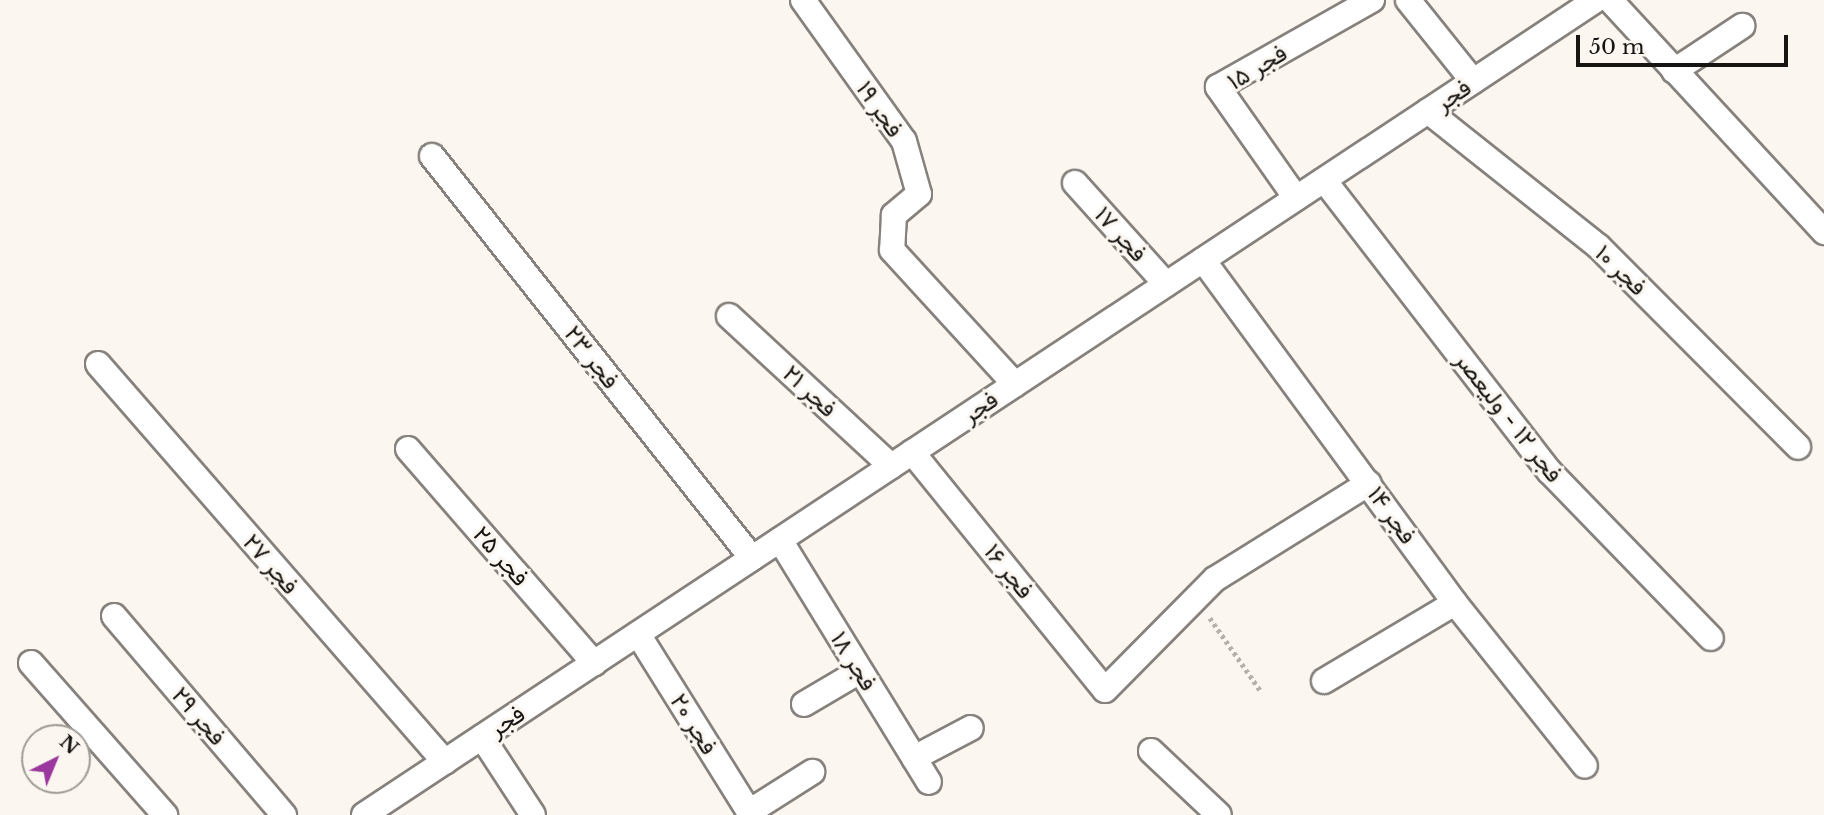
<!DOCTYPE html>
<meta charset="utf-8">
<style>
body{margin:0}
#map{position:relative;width:1824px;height:815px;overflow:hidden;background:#fbf6f0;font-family:"Libre Baskerville",Vazirmatn,serif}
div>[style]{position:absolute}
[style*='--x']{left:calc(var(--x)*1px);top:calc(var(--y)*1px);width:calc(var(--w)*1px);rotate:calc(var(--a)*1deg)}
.path>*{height:4.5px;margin-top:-2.25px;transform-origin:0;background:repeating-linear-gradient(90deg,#b4b1ac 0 3.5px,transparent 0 7px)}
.roads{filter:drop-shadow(2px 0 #86817c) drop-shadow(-2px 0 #86817c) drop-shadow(0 2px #86817c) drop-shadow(0 -2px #86817c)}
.street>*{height:24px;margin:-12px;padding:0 12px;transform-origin:12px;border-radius:12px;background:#fff}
span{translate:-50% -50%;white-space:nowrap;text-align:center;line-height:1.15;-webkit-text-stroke:6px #fbf6f0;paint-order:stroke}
.street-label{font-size:24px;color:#161513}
.north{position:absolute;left:21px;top:724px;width:70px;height:70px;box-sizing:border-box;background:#fbf6f0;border:2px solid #9f9c98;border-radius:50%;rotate:43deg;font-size:19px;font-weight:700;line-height:28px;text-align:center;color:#161513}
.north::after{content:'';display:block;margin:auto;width:24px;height:32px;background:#9b389e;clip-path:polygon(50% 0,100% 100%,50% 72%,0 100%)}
.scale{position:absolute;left:1576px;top:35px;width:212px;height:32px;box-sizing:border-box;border:4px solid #161513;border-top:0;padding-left:9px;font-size:21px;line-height:24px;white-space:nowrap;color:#161513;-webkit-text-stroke:5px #fbf6f0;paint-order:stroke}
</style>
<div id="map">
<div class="path">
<div style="--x:1210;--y:618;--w:88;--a:55.2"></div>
</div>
<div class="roads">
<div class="street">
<div style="--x:803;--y:0;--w:173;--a:54.4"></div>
<div style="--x:904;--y:141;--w:55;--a:74.2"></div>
<div style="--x:919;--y:194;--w:33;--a:140"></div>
<div style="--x:894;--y:215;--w:35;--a:93"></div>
<div style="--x:892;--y:250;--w:182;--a:47.5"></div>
<div style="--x:1408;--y:0;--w:104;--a:51.3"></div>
<div style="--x:1610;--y:0;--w:316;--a:47.3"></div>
<div style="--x:1674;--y:71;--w:82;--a:-33.5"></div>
<div style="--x:1428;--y:111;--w:218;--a:38.5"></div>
<div style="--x:1599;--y:247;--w:282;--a:45.1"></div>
<div style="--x:432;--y:156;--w:514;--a:51.48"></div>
<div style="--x:1324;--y:180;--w:369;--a:52.3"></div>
<div style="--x:1550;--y:472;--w:231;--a:45.9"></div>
<div style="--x:1075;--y:183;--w:136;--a:48"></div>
<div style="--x:1296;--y:198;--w:136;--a:-125.1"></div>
<div style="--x:1218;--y:87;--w:177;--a:-29.5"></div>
<div style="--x:1203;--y:260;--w:426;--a:53.7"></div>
<div style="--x:1455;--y:603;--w:208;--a:51.4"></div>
<div style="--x:729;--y:316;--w:221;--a:42.8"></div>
<div style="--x:98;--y:364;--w:528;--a:48.92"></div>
<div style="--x:408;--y:449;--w:284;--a:49"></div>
<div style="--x:912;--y:452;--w:306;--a:51"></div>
<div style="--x:1105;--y:690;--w:156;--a:-45.3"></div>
<div style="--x:1215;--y:579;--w:181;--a:-31.9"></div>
<div style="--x:780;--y:540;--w:284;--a:58.4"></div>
<div style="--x:114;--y:616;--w:262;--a:49.5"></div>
<div style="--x:638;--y:634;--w:213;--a:58"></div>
<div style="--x:31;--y:663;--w:203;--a:48.6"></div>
<div style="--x:1324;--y:681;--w:152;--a:-30.8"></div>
<div style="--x:804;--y:704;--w:65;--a:-30.5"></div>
<div style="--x:482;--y:737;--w:93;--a:56.8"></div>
<div style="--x:1151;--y:751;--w:93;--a:43.3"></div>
<div style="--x:914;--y:758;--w:64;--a:-27.8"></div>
<div style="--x:749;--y:812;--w:75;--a:-32.4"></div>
<div style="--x:364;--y:815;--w:1477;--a:-33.49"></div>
</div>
</div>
<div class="street-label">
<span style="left:1257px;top:67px;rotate:-31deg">فجر ۱۵</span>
<span style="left:1453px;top:95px;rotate:-34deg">فجر</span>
<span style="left:880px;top:109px;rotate:55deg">فجر ۱۹</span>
<span style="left:1121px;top:234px;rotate:48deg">فجر ۱۷</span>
<span style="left:1621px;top:270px;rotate:44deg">فجر ۱۰</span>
<span style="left:592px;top:357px;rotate:52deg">فجر ۲۳</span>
<span style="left:810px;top:391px;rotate:43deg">فجر ۲۱</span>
<span style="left:980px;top:407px;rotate:-34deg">فجر</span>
<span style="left:1509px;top:417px;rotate:52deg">فجر ۱۲ - ولیعصر</span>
<span style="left:1392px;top:515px;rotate:54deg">فجر ۱۴</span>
<span style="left:501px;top:556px;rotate:49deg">فجر ۲۵</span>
<span style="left:271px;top:564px;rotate:49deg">فجر ۲۷</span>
<span style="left:1009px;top:571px;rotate:51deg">فجر ۱۶</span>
<span style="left:854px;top:661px;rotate:58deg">فجر ۱۸</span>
<span style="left:199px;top:716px;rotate:49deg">فجر ۲۹</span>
<span style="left:507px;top:721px;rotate:-33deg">فجر</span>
<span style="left:694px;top:724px;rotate:58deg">فجر ۲۰</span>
</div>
<div class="north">N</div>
<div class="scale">50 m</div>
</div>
